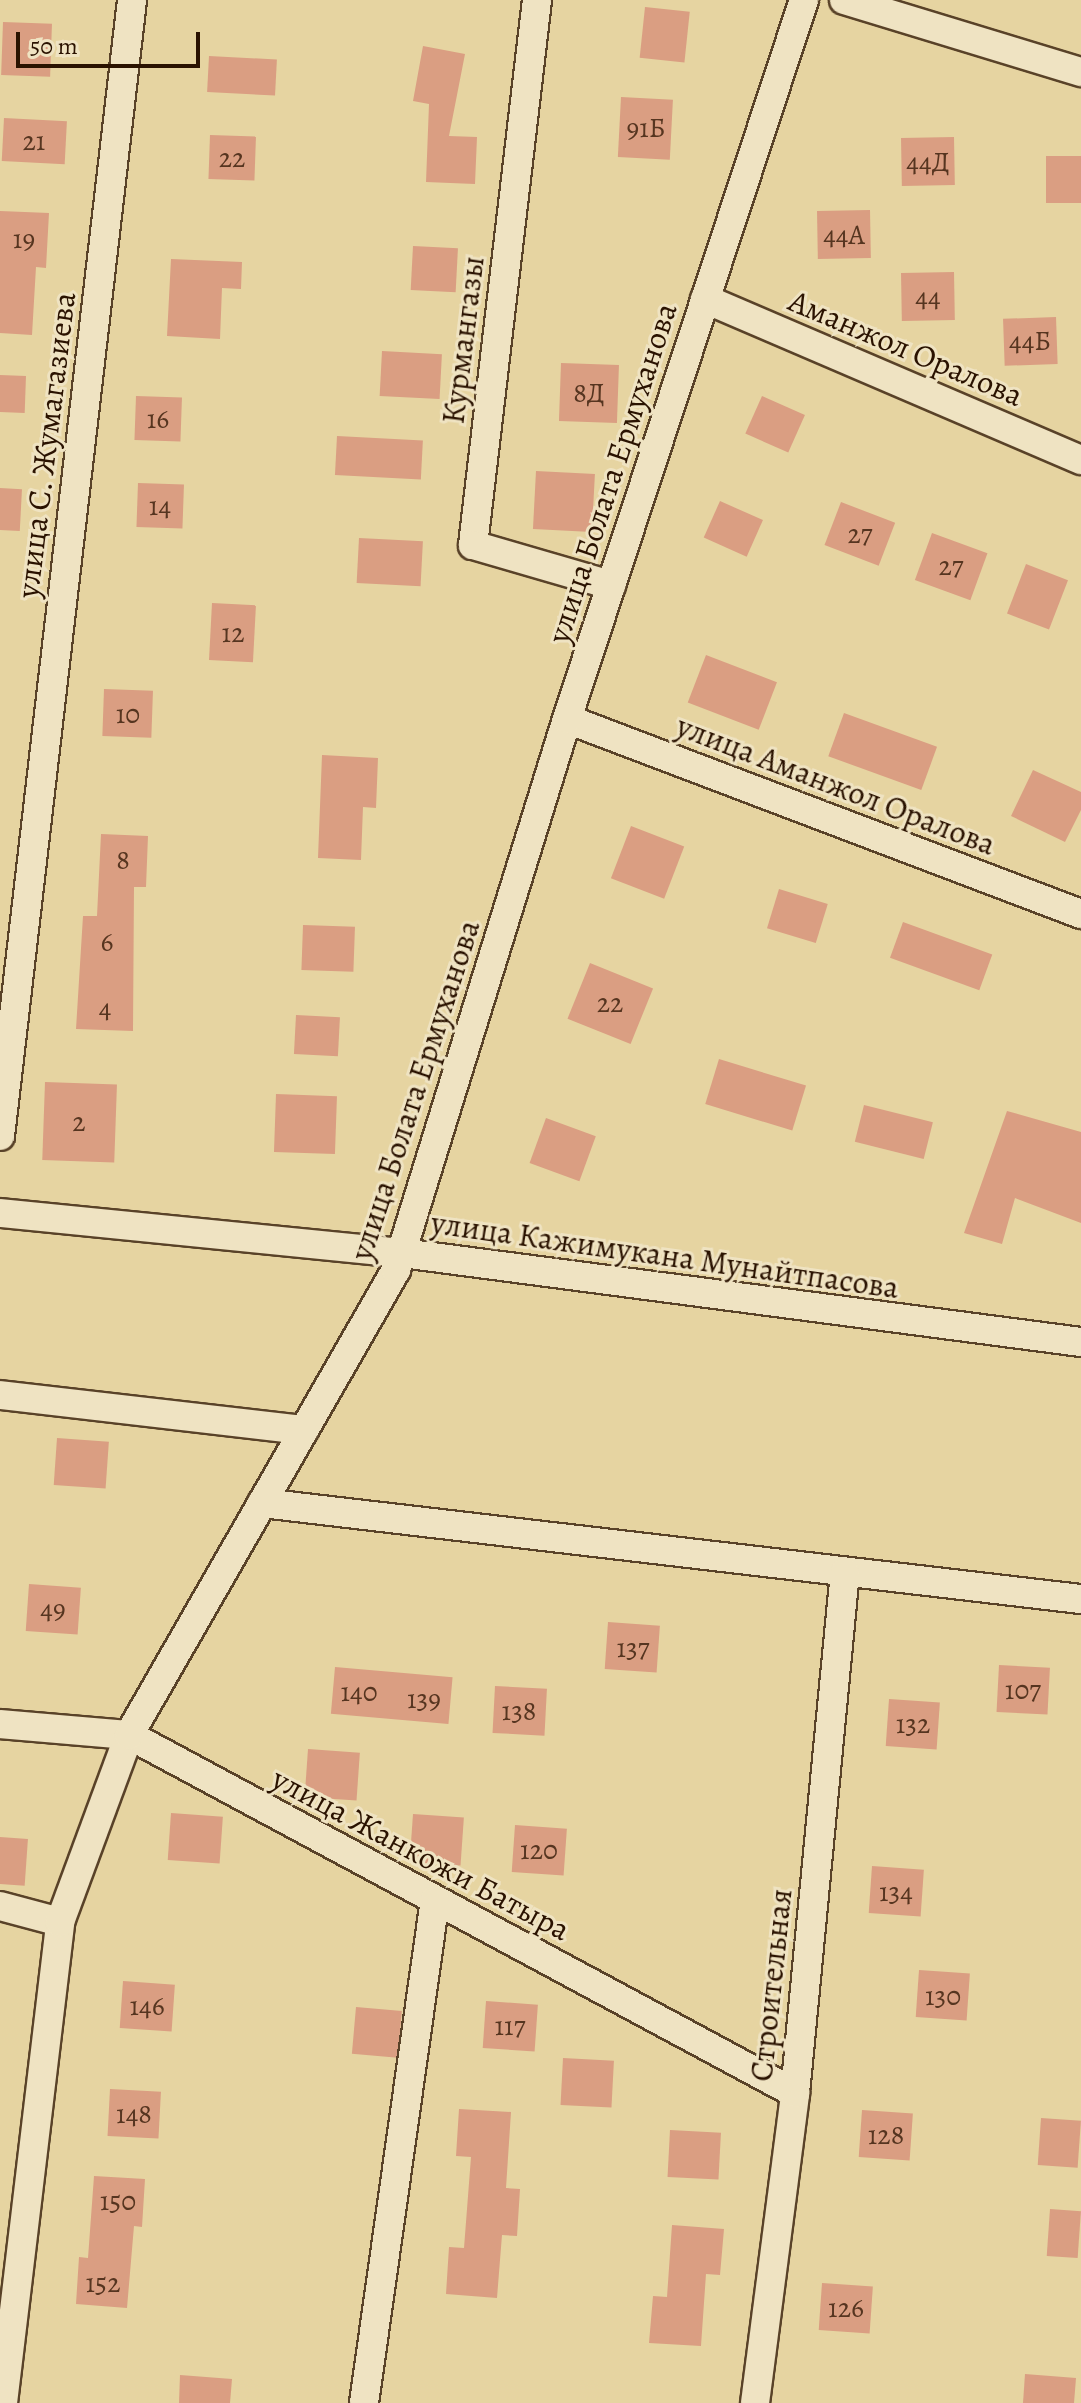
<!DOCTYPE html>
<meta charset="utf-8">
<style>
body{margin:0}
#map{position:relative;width:1081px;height:2403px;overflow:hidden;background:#e6d4a1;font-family:Alegreya,serif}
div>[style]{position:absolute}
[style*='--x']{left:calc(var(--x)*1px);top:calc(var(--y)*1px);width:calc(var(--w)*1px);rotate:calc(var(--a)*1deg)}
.building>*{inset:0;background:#da9e82;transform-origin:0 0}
.roads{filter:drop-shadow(2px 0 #594228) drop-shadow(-2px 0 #594228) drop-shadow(0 2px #594228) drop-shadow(0 -2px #594228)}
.minor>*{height:28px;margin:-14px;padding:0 14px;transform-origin:14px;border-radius:14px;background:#efe3c2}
span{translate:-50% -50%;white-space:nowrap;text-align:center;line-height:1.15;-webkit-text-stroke:6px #efe3c2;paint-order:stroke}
.number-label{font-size:28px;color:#563520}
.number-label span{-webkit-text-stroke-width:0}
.street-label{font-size:32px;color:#2a1200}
.scale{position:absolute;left:16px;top:32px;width:184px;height:36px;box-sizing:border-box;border:4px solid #2a1200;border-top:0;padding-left:10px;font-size:24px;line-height:28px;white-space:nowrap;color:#2a1200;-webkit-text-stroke:6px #efe3c2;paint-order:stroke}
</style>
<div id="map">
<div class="building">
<div style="left:645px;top:7px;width:45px;height:51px;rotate:6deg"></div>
<div style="left:3px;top:22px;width:49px;height:53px;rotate:2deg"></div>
<div style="clip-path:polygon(423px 46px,465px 54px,449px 136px,477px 137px,475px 184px,426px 182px,429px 104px,413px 101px)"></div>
<div style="left:209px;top:56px;width:68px;height:36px;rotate:3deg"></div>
<div style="left:621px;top:97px;width:52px;height:60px;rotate:3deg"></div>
<div style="left:4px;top:118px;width:63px;height:43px;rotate:3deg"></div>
<div style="left:210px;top:135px;width:46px;height:44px;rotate:2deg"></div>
<div style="left:954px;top:137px;width:48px;height:53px;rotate:89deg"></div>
<div style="left:1081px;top:156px;width:47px;height:35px;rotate:90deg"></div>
<div style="left:870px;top:210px;width:48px;height:53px;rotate:89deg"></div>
<div style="clip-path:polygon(0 211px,49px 213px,46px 268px,36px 267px,32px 335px,0 333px)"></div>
<div style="left:413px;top:246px;width:45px;height:44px;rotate:3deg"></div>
<div style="clip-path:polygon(171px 259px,242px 262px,241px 289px,222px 288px,220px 339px,167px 336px)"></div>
<div style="left:954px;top:272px;width:48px;height:53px;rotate:89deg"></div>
<div style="left:1056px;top:317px;width:47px;height:53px;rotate:88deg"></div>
<div style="left:382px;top:351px;width:60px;height:45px;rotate:3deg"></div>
<div style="left:561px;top:363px;width:58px;height:58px;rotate:2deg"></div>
<div style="left:0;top:375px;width:26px;height:37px;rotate:2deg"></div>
<div style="left:136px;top:396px;width:46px;height:44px;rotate:2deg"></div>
<div style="left:762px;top:396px;width:47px;height:41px;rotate:24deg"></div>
<div style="left:337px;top:436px;width:86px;height:39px;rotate:3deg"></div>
<div style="left:536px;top:471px;width:59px;height:58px;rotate:3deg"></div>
<div style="left:138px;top:483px;width:46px;height:44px;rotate:2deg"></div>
<div style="left:0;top:488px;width:22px;height:42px;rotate:3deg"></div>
<div style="left:720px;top:501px;width:47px;height:40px;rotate:24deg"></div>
<div style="left:841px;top:502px;width:58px;height:46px;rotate:21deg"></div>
<div style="left:932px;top:533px;width:59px;height:50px;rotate:20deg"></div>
<div style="left:359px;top:538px;width:64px;height:45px;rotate:3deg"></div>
<div style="left:1026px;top:564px;width:45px;height:53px;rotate:21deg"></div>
<div style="left:212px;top:603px;width:44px;height:57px;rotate:3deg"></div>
<div style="left:706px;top:655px;width:76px;height:51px;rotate:21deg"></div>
<div style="left:104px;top:689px;width:49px;height:47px;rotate:2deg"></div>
<div style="left:844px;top:713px;width:99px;height:46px;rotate:20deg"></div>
<div style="clip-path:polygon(322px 755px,378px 758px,376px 808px,363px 807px,361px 860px,318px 858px)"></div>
<div style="clip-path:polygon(1033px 770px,1081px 792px,1081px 810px,1065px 842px,1011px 816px)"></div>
<div style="left:631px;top:826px;width:57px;height:56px;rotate:21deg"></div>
<div style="clip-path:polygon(101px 834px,148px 836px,146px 887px,134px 887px,133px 1031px,76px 1029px,83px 916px,97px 916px)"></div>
<div style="left:779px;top:889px;width:51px;height:41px;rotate:17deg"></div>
<div style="left:903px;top:922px;width:95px;height:38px;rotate:20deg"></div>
<div style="left:303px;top:925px;width:52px;height:45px;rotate:2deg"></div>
<div style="left:590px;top:963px;width:68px;height:60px;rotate:22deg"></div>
<div style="left:296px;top:1015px;width:44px;height:39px;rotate:3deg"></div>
<div style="left:719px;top:1059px;width:91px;height:47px;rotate:17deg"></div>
<div style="left:45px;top:1082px;width:72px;height:78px;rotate:2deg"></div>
<div style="left:276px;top:1094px;width:61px;height:58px;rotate:2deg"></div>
<div style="left:864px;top:1105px;width:71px;height:38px;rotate:14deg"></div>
<div style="clip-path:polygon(1007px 1111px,1081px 1132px,1081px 1223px,1015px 1198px,1002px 1244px,964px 1233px)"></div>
<div style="left:546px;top:1118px;width:53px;height:48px;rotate:20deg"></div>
<div style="left:57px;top:1438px;width:52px;height:47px;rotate:4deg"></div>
<div style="left:29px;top:1584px;width:52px;height:47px;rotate:4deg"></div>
<div style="left:608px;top:1622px;width:52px;height:47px;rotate:4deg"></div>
<div style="left:999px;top:1665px;width:51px;height:47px;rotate:3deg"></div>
<div style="left:335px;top:1667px;width:118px;height:47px;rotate:5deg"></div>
<div style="left:495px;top:1686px;width:52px;height:47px;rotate:3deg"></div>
<div style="left:889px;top:1699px;width:51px;height:47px;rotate:4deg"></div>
<div style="left:308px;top:1749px;width:52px;height:48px;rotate:4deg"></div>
<div style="left:171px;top:1813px;width:52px;height:47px;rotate:4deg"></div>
<div style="left:413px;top:1814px;width:51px;height:48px;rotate:4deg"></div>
<div style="left:515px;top:1825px;width:52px;height:47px;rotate:4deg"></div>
<div style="left:0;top:1837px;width:28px;height:47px;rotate:4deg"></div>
<div style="left:872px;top:1866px;width:52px;height:47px;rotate:4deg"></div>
<div style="left:919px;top:1970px;width:51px;height:47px;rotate:4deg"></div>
<div style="left:123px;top:1981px;width:52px;height:47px;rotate:4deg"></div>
<div style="left:486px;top:2001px;width:52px;height:47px;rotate:4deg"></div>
<div style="left:356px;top:2007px;width:46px;height:47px;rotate:5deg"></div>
<div style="left:563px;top:2058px;width:51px;height:47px;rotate:3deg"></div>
<div style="left:110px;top:2089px;width:51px;height:47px;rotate:3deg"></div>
<div style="clip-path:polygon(459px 2109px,511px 2112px,506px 2188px,520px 2189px,517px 2236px,502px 2235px,497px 2298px,446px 2294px,449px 2247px,464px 2248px,471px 2157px,456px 2156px)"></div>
<div style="left:862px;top:2110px;width:51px;height:47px;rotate:4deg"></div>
<div style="left:1041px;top:2118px;width:40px;height:47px;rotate:4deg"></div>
<div style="left:670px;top:2130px;width:51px;height:47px;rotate:3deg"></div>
<div style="clip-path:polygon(94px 2176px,145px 2179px,142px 2227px,134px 2226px,127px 2308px,76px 2304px,79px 2257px,88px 2258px)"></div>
<div style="left:1050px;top:2209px;width:31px;height:47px;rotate:4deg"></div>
<div style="clip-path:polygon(672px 2225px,724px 2229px,720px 2275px,706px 2274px,701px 2346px,649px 2343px,653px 2296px,667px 2297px)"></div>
<div style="left:822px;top:2283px;width:51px;height:47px;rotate:4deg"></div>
<div style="clip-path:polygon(1025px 2374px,1076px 2378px,1074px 2403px,1023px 2403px)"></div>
<div style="clip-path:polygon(180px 2375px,232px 2379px,230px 2403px,179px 2403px)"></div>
</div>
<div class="roads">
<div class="minor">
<div style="--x:537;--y:0;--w:549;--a:96.7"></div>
<div style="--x:473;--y:545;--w:144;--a:16.2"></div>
<div style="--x:844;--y:0;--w:248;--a:16.9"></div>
<div style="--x:705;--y:299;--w:409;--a:23.2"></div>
<div style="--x:567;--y:719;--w:550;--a:20.78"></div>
<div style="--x:0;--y:1136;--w:1144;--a:-83.37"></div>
<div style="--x:0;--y:1213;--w:404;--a:5.7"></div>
<div style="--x:402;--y:1253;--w:685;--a:7.47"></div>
<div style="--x:0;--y:1395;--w:306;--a:6.6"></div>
<div style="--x:262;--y:1503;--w:825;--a:6.69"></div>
<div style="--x:0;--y:1724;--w:129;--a:4.9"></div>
<div style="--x:129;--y:1735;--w:756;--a:28.26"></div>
<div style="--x:0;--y:1906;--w:62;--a:14.9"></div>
<div style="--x:3;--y:2403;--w:484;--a:-83.2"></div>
<div style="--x:60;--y:1922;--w:199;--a:-69.7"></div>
<div style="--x:129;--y:1735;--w:536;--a:-60.14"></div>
<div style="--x:396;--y:1270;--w:577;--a:-72.76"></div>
<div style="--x:567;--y:719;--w:757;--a:-71.76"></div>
<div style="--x:364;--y:2403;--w:508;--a:-81.97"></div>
<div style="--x:755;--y:2403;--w:313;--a:-82.6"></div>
<div style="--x:795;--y:2093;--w:523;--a:-84.52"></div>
</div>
</div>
<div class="number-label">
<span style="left:646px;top:128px">91Б</span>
<span style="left:34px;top:141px">21</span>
<span style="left:232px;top:158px">22</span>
<span style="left:928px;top:162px">44Д</span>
<span style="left:844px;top:235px">44А</span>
<span style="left:24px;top:239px">19</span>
<span style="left:928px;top:297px">44</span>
<span style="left:1030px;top:341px">44Б</span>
<span style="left:589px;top:393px">8Д</span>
<span style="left:158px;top:419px">16</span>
<span style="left:160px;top:506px">14</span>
<span style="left:860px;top:534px">27</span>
<span style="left:951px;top:566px">27</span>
<span style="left:233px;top:633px">12</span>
<span style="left:128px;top:714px">10</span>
<span style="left:123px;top:860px">8</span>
<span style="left:107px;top:942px">6</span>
<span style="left:610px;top:1003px">22</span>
<span style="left:105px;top:1008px">4</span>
<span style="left:79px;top:1122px">2</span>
<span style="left:53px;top:1609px">49</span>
<span style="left:633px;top:1648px">137</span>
<span style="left:1023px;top:1690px">107</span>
<span style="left:359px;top:1692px">140</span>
<span style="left:424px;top:1699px">139</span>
<span style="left:519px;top:1711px">138</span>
<span style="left:913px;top:1724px">132</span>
<span style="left:539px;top:1850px">120</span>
<span style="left:896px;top:1892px">134</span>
<span style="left:943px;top:1996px">130</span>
<span style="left:147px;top:2006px">146</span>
<span style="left:510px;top:2026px">117</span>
<span style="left:134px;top:2114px">148</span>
<span style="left:886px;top:2135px">128</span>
<span style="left:118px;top:2201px">150</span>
<span style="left:103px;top:2283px">152</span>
<span style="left:846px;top:2308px">126</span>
</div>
<div class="street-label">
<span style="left:463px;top:340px;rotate:-83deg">Курмангазы</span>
<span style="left:906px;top:348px;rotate:23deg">Аманжол Оралова</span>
<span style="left:46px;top:445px;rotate:-83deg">улица С. Жумагазиева</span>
<span style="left:612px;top:473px;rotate:-72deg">улица Болата Ермуханова</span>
<span style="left:836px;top:785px;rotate:21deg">улица Аманжол Оралова</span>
<span style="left:415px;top:1090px;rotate:-72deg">улица Болата Ермуханова</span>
<span style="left:665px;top:1255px;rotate:8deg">улица Кажимукана Мунайтпасова</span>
<span style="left:421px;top:1854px;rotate:28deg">улица Жанкожи Батыра</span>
<span style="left:771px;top:1985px;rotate:-84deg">Строительная</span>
</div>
<div class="scale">50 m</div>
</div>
